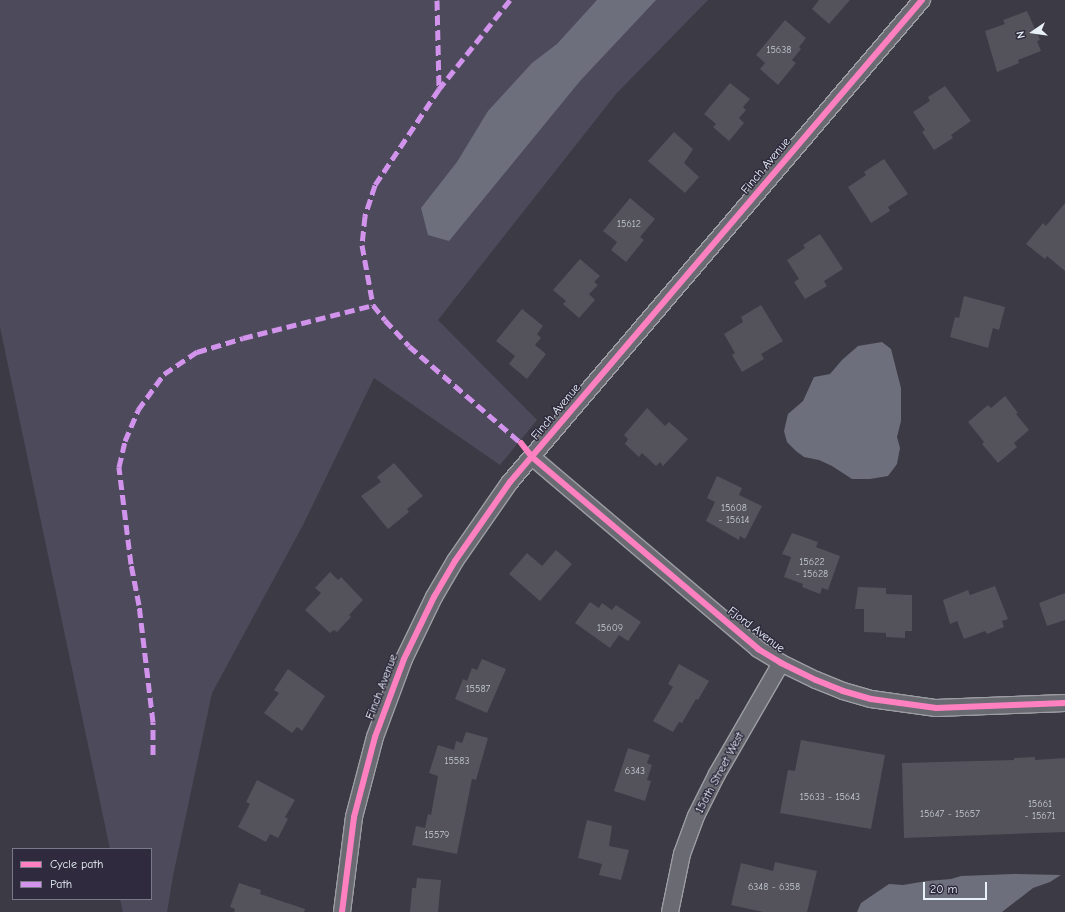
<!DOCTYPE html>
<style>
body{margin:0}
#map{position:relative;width:1065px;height:912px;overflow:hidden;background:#3c3a44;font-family:"Comic Neue",sans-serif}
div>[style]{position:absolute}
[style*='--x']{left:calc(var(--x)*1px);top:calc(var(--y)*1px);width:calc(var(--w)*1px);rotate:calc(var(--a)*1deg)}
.green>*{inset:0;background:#4d4b5b}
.water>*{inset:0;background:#6e6f7c}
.building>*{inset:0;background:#54525a}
.roads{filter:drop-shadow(1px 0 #9d9ea4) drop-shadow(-1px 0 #9d9ea4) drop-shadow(0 1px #9d9ea4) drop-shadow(0 -1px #9d9ea4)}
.minor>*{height:16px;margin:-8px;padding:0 8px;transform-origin:8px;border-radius:8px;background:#6a6b72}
.quiet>*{height:5px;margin-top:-2.5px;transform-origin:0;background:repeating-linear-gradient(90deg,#d193ec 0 10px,transparent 0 15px)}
.cycleway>*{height:6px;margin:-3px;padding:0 3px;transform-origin:3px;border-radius:3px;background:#ff80c0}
span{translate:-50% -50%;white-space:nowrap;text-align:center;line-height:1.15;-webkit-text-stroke:3px #2f2a3d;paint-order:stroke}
.number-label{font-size:10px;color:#c3c9d0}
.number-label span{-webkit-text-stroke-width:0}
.street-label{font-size:12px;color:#e8f1f8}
.legend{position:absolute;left:12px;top:848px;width:140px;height:52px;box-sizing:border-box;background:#2f2a3d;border:1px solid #797a88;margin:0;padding:5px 7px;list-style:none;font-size:12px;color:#e8f1f8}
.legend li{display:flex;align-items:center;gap:8px;height:20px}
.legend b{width:20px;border:1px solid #797a88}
.north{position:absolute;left:1013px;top:12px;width:40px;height:40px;-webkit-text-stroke:3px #2f2a3d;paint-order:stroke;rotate:257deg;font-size:11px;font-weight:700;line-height:16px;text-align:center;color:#e8f1f8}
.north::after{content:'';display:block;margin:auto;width:14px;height:18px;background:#e8f1f8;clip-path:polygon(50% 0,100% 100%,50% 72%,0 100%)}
.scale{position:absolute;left:923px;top:882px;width:64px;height:18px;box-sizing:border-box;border:2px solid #e8f1f8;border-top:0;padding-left:5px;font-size:12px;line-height:14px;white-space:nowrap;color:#e8f1f8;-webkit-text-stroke:3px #2f2a3d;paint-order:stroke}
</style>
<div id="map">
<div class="green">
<div style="clip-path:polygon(0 0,708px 0,616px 94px,438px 320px,537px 420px,500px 465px,374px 378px,303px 525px,212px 693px,173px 876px,167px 912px,123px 912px,120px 899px,151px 899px,151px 849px,110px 849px,0 327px)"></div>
</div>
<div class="water">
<div style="clip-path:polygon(597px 0,656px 0,580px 81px,449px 241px,428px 235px,421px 208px,457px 162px,488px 111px,532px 63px,557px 44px)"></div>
<div style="clip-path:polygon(882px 342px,891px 349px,901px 388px,901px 421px,897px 437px,900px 448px,897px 464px,888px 476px,870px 479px,852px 479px,832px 466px,819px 460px,804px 457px,796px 451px,787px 442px,784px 431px,788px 414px,803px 401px,814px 377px,830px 374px,842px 360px,858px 346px)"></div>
<div style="clip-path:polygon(1014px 874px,1061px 875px,1050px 882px,1033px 888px,1002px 912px,857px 912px,861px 903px,889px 884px,903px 885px,927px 881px,951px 879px,961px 876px)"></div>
</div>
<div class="building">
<div style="clip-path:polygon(819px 0,850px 0,829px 24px,812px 9px)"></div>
<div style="clip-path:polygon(1027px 11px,1040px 40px,1037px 41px,1041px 51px,1018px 60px,1019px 63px,997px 72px,985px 31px,1005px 24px,1003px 20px)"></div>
<div style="clip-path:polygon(785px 20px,806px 38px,799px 47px,801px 49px,792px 60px,796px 63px,778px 85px,760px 69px,765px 63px,756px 55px)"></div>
<div style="clip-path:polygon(730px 83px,750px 99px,743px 107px,746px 110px,739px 118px,744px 123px,729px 141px,713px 127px,716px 124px,704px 114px)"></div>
<div style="clip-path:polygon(945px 86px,971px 121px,951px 135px,953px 138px,934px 150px,922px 132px,925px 130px,913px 112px,930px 101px,928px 97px)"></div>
<div style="clip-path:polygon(674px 132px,693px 149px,684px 163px,699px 177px,685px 193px,648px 161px)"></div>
<div style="clip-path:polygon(884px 159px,908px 194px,888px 207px,890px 211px,871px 223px,848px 187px,866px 175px,864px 172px)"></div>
<div style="clip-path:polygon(630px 198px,655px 219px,640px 237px,644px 240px,626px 262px,611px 250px,617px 242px,603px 231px)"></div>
<div style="clip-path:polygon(1065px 203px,1065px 271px,1047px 256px,1045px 259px,1026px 244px,1043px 223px,1046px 226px)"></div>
<div style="clip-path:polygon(820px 234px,843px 269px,824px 281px,827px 286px,805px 299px,794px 282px,799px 279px,787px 260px,805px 248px,803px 245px)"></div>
<div style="clip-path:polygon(580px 259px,600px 276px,594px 282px,598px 285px,589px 294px,595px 300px,579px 318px,563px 304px,566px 301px,553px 290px)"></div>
<div style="clip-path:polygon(964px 296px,1005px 307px,999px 330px,993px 328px,988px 348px,950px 337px,955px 317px,959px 318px)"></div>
<div style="clip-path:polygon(761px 305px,783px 341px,761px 354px,764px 359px,742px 372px,732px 355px,735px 353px,724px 334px,743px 322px,741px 317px)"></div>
<div style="clip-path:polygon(522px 309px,543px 326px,537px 334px,541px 338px,535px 345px,546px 354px,527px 379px,509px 364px,515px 356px,496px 341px)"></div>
<div style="clip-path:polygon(1005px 396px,1018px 413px,1016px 414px,1029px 430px,1014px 443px,1017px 447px,998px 463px,982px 444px,984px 442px,968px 422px,988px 405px,991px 408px)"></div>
<div style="clip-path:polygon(647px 408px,665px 426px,669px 422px,688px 439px,663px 466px,660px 462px,656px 466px,642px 453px,639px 457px,625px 444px,628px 439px,624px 435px)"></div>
<div style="clip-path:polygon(394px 463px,423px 496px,407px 509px,409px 512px,388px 529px,361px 496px,381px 482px,377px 477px)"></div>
<div style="clip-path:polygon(717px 476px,742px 488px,739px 495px,762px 506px,745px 539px,740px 536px,739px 540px,706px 521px,715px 502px,707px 498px)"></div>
<div style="clip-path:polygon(792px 533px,818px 542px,816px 547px,840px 556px,828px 590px,822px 588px,820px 594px,802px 587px,803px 584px,784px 577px,791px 557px,782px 554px)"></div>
<div style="clip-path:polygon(556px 550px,572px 564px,540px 601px,509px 574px,527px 553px,542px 566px)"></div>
<div style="clip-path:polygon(330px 572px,338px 580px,341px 577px,363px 600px,349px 615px,351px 617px,337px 632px,334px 630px,330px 633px,305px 610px,321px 593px,315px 588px)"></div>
<div style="clip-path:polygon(995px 586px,1008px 619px,1002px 621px,1004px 627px,987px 634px,985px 631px,964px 639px,957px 621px,950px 624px,943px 600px,968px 590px,970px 595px)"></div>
<div style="clip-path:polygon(858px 587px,886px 588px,886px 594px,912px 595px,912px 631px,905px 631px,905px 638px,886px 637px,886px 633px,864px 632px,864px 609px,855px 609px)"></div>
<div style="clip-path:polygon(1065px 593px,1065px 620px,1047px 626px,1039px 603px)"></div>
<div style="clip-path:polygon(590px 602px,599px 608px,602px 603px,612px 610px,616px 605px,641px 622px,628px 641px,619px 635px,610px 648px,575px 623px)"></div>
<div style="clip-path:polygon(482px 659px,506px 669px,487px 713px,455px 699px,463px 679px,467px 681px,472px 668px,477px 670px)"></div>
<div style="clip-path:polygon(679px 664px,709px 681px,698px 700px,696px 699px,682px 723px,679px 722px,673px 732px,653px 721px,673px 687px,668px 684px)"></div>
<div style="clip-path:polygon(288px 669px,325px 696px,302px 731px,297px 727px,292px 733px,264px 713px,279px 693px,274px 690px)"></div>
<div style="clip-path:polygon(466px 732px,488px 738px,476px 780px,472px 779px,457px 854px,412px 845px,416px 826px,425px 828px,428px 814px,431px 815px,438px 776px,429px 773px,438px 745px,454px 750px,456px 741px,462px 743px)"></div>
<div style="clip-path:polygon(801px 740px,885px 755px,871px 829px,780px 813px,788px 770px,795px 771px)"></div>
<div style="clip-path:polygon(628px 748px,650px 755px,647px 763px,652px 765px,647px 780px,651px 781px,645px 801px,614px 791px)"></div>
<div style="clip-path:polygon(1035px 757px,1035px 760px,1065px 758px,1065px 832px,904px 838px,902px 763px,1014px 760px,1014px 758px)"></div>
<div style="clip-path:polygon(257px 780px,295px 800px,285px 817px,288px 819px,278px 838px,270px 834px,266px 842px,238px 827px,250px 804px,246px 802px)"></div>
<div style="clip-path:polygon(587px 820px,612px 826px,609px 846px,629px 850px,621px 880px,599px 875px,602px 864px,578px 858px)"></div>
<div style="clip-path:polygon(775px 862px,817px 871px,807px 912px,763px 912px,731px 905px,741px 863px,773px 871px)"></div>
<div style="clip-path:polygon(417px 878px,441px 880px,438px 912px,410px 912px,412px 888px,416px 888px)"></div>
<div style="clip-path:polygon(239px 883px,261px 890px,260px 894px,305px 909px,304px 912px,234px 912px,235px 909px,230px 907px)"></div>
</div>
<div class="roads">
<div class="minor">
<div style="--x:532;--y:457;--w:297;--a:40.3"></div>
<div style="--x:758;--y:649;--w:27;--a:31"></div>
<div style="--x:781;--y:663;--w:39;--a:26"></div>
<div style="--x:816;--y:680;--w:29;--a:22"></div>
<div style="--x:843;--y:691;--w:29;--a:16"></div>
<div style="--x:871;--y:699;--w:66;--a:7.9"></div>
<div style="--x:936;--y:708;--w:129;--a:-2.2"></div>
<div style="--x:342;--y:912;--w:96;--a:-82.8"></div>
<div style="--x:354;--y:817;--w:83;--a:-75.3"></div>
<div style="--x:375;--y:737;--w:83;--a:-69.6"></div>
<div style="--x:404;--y:659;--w:69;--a:-64.2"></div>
<div style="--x:434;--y:597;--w:42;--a:-59.7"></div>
<div style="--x:455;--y:561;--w:96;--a:-55.2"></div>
<div style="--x:510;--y:482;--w:634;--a:-49.48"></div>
<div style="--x:670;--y:912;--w:59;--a:-78.3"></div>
<div style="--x:682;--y:854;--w:40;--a:-69.8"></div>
<div style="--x:696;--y:816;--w:47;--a:-63.4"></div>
<div style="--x:717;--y:774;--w:128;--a:-60"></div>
</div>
</div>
<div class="quiet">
<div style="--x:437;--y:0;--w:89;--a:88.7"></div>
<div style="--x:510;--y:0;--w:114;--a:128.6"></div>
<div style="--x:439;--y:89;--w:115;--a:123.7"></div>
<div style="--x:375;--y:185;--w:33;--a:108"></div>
<div style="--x:365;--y:216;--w:29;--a:96"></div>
<div style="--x:362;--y:245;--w:61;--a:79.6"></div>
<div style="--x:373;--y:305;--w:19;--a:51"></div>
<div style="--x:385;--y:320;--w:35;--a:47"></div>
<div style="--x:409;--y:346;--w:148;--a:40.9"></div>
<div style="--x:153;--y:755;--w:33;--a:-90"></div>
<div style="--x:153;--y:722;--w:118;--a:-96.8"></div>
<div style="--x:139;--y:605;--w:42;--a:-101"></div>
<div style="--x:131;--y:564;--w:98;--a:-97.1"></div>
<div style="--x:119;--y:467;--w:27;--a:-77"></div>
<div style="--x:125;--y:441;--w:34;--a:-67"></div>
<div style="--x:138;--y:410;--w:44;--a:-54.2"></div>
<div style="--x:164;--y:374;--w:40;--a:-34"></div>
<div style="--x:197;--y:352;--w:48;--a:-16.9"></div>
<div style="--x:243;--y:338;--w:134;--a:-14.2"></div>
</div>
<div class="cycleway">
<div style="--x:521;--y:443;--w:18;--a:52"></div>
<div style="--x:532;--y:457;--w:297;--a:40.3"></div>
<div style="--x:758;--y:649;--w:27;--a:31"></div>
<div style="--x:781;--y:663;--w:39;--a:26"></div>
<div style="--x:816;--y:680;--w:29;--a:22"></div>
<div style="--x:843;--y:691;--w:29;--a:16"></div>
<div style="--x:871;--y:699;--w:66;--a:7.9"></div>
<div style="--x:936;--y:708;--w:129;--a:-2.2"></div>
<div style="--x:342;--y:912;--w:96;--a:-82.8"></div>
<div style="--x:354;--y:817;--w:83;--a:-75.3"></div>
<div style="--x:375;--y:737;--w:83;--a:-69.6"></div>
<div style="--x:404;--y:659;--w:69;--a:-64.2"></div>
<div style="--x:434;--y:597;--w:42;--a:-59.7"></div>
<div style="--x:455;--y:561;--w:96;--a:-55.2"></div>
<div style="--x:510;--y:482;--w:634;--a:-49.48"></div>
</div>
<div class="number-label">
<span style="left:779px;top:51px">15638</span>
<span style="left:629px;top:225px">15612</span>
<span style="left:734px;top:514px">15608<br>- 15614</span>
<span style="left:812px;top:568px">15622<br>- 15628</span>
<span style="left:610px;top:629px">15609</span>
<span style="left:478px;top:690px">15587</span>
<span style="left:457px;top:762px">15583</span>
<span style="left:635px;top:772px">6343</span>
<span style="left:830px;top:798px">15633 - 15643</span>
<span style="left:1040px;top:810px">15661<br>- 15671</span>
<span style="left:950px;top:815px">15647 - 15657</span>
<span style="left:437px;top:836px">15579</span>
<span style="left:774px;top:888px">6348 - 6358</span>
</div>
<div class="street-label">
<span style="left:766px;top:166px;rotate:-50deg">Finch Avenue</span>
<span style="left:556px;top:412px;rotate:-50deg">Finch Avenue</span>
<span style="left:756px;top:630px;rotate:37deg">Fjord Avenue</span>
<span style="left:382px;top:687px;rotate:-69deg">Finch Avenue</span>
<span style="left:720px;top:773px;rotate:-62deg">156th Street West</span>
</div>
<ul class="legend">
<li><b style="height:5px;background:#ff80c0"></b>Cycle path</li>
<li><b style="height:5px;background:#d193ec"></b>Path</li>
</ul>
<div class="north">N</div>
<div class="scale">20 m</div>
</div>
